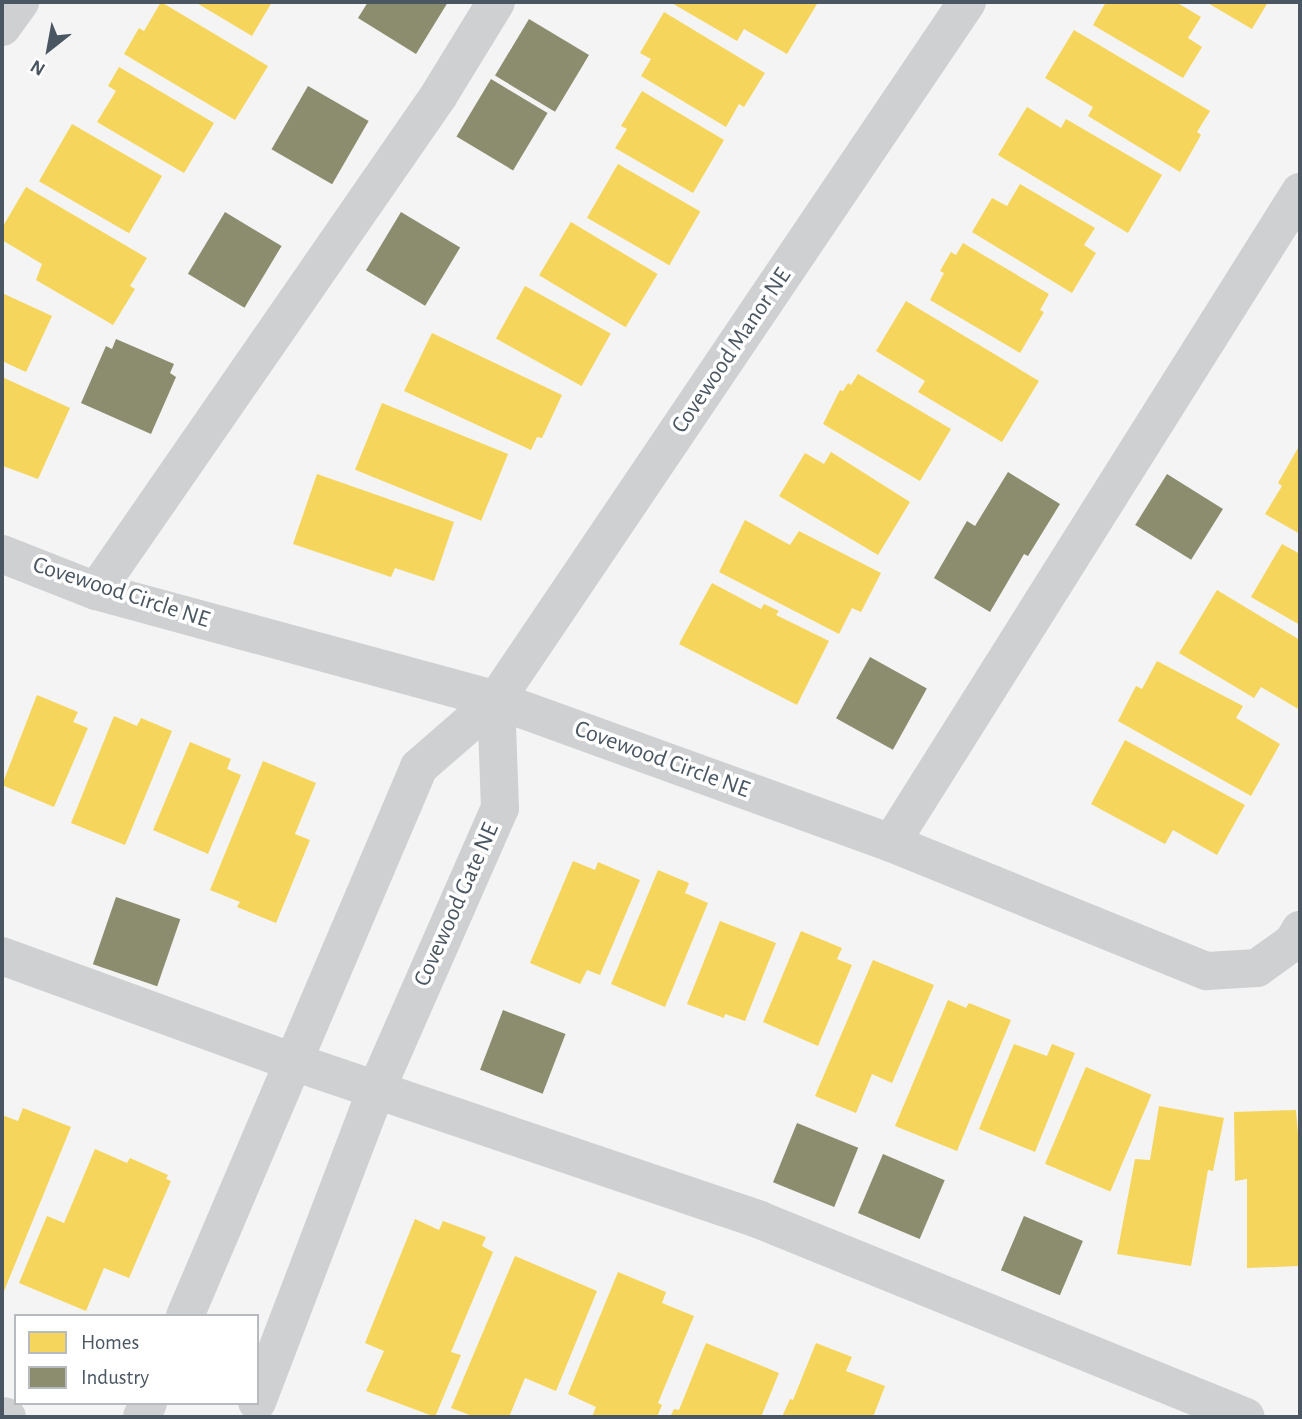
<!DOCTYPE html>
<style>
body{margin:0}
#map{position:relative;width:1302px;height:1419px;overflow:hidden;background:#f4f4f4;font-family:"Alegreya Sans",sans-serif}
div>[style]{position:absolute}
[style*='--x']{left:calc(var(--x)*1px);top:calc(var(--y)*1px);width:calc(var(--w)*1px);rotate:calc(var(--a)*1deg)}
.homes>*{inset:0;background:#f6d55c;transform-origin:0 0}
.industry>*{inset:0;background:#8c8c6e;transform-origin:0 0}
.minor>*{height:38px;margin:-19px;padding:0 19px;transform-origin:19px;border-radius:19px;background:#ced0d2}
span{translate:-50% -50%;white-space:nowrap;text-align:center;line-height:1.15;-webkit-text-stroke:7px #fff;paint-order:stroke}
.street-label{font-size:24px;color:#4a5661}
.frame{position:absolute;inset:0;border:4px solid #4a5661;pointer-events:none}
.legend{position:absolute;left:14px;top:1314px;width:245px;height:91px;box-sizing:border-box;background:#fff;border:2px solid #b7bbc0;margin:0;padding:9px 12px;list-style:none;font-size:21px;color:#4a5661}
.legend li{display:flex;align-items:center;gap:14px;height:35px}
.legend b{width:35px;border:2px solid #b7bbc0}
.north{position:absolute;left:14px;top:14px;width:70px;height:70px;-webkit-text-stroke:5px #fff;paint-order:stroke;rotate:211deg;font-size:19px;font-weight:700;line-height:28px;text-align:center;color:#4a5661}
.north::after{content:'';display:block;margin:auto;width:24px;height:32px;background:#4a5661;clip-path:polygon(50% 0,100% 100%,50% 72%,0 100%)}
</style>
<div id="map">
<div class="homes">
<div style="clip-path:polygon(161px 2px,268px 66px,235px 120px,124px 54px,139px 28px,144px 31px)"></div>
<div style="clip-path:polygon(195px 2px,272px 2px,252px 36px)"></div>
<div style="clip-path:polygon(670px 2px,813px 2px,817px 4px,787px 54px,744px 29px,737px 41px)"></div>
<div style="clip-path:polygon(1106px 2px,1176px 2px,1201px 17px,1188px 38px,1202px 47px,1183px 78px,1093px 25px)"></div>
<div style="clip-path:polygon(1206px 2px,1268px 2px,1252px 29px)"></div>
<div style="clip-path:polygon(664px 12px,765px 73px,744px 107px,739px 104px,726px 127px,641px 76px,651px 59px,640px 53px)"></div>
<div style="clip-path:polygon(1074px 30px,1210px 111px,1197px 132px,1201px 135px,1180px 172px,1088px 116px,1093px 107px,1045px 78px)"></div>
<div style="clip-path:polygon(119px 67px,214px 123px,184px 173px,97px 122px,116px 91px,108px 86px)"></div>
<div style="clip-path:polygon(642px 91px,724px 140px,693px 193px,615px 148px,627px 129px,621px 126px)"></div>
<div style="clip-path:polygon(1027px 107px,1061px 128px,1066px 119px,1162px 175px,1128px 233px,998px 155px)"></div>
<div style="left:72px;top:124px;width:104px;height:66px;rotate:30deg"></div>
<div style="left:618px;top:164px;width:95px;height:62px;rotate:30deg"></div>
<div style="clip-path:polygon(1020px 184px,1095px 228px,1084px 245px,1096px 253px,1072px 293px,972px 232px,992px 198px,1007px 206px)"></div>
<div style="clip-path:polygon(26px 187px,147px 258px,130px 286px,135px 289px,113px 325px,36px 280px,42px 264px,2px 240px,2px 228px)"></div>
<div style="left:571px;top:222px;width:101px;height:62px;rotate:31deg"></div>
<div style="clip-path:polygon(963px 243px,1049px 294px,1040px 310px,1044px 312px,1020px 353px,930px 300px,944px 273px,940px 271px,951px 252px,956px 255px)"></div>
<div style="left:525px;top:286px;width:98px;height:60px;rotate:29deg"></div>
<div style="clip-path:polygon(2px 293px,52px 316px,26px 372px,2px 361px)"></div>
<div style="clip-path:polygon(906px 301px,1039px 381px,1002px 442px,918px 392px,925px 381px,876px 351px)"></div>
<div style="clip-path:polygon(432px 333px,562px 395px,542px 438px,537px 437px,531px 450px,404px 391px)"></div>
<div style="clip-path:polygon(858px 374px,951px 429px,920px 481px,823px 424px,840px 390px,843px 391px,848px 383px,851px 385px)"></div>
<div style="clip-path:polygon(2px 377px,70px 408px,38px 479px,3px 466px)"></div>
<div style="left:382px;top:403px;width:136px;height:72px;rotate:22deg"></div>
<div style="clip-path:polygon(1298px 448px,1300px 449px,1300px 534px,1265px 514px,1282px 486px,1278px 483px)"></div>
<div style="clip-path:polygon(831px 452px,910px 502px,878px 555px,779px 496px,805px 453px,824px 464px)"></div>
<div style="clip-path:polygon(317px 474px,454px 522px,434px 581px,395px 568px,391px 577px,293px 544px)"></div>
<div style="clip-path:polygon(745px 520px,790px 545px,799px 531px,881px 573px,861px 612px,852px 608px,839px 634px,719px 572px)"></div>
<div style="clip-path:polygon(1282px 544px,1300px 554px,1300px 625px,1251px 597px)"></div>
<div style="clip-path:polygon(712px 583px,761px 609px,764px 604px,779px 611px,776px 615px,829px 641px,797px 705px,679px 644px)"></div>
<div style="clip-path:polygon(1217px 590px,1300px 640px,1300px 710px,1261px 687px,1254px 698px,1179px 653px)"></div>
<div style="clip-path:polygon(1157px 661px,1243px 706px,1236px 718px,1280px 744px,1251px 796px,1118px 721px,1136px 686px,1142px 689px)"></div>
<div style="clip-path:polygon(37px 695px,78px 712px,73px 722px,88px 728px,54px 807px,2px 785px)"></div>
<div style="clip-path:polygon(114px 716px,137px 726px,141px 718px,172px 731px,125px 845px,71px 823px)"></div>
<div style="clip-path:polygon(1125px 740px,1245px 805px,1217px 855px,1173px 830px,1165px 844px,1091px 804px)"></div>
<div style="clip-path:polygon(190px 742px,231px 759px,227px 769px,241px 775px,208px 854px,153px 830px)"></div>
<div style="clip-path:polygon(263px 761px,316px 783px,295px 834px,310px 840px,276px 923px,237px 907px,240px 902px,210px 890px)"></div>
<div style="clip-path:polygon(573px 861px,595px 870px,598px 862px,640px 880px,600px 975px,587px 970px,580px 984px,530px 963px)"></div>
<div style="clip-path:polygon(658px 870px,689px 883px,685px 893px,708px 903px,665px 1007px,611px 984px)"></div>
<div style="clip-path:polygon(720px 921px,776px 943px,745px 1021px,725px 1014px,724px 1018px,687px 1004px)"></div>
<div style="clip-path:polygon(801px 931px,842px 948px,837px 959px,852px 965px,818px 1046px,763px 1022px)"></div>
<div style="clip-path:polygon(873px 960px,934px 985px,892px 1083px,872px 1074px,856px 1113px,815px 1096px)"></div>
<div style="clip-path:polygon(948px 1000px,966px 1008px,969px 1003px,1011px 1020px,957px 1151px,895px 1126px)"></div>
<div style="clip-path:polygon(1014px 1044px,1047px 1056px,1052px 1044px,1075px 1053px,1035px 1152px,979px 1129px)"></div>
<div style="left:1086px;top:1067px;width:71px;height:105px;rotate:23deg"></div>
<div style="clip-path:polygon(1159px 1106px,1224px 1118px,1213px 1171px,1208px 1170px,1191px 1266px,1117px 1254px,1135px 1159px,1150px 1160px)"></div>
<div style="clip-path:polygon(23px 1108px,71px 1127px,2px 1296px,2px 1115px,18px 1121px)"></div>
<div style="clip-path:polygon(1296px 1110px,1300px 1157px,1300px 1266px,1247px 1268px,1247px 1179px,1235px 1181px,1234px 1112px)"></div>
<div style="clip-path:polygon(95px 1149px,127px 1163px,130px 1158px,168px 1175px,166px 1179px,171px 1181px,129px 1278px,104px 1268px,86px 1311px,19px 1283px,47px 1216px,64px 1223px)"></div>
<div style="clip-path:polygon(415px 1219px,439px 1230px,443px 1221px,486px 1237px,482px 1246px,493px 1252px,451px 1352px,461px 1355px,435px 1417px,366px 1391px,384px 1351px,365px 1343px)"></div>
<div style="clip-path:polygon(515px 1256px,597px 1291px,556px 1391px,525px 1378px,509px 1417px,475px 1417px,451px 1408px)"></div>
<div style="clip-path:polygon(618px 1272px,666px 1292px,662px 1303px,694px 1316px,658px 1403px,662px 1405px,657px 1417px,592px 1417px,596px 1407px,568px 1394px)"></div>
<div style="clip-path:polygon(706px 1343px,779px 1373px,761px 1417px,670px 1417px,674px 1409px,679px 1410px)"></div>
<div style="clip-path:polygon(816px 1343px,852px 1357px,846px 1371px,885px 1386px,873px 1417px,782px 1417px,790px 1399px,793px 1400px)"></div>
</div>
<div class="industry">
<div style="clip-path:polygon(368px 2px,448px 2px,416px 54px,358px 18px)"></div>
<div style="left:529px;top:19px;width:70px;height:66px;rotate:31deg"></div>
<div style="left:491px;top:79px;width:66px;height:67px;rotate:31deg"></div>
<div style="left:308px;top:86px;width:70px;height:73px;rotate:30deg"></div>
<div style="left:225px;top:212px;width:66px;height:72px;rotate:31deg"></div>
<div style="left:401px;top:212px;width:69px;height:68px;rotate:31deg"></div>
<div style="clip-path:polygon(116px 339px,174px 364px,170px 373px,176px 377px,151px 434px,81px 403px,106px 346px,112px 349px)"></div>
<div style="clip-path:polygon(1008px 472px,1060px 504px,1028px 556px,1024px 554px,990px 612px,934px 578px,967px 521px,975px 526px)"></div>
<div style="left:1167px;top:474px;width:66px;height:60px;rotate:32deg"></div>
<div style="left:870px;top:657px;width:65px;height:70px;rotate:29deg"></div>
<div style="left:116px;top:897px;width:68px;height:71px;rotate:19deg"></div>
<div style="left:503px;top:1010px;width:67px;height:64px;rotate:21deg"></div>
<div style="left:797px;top:1123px;width:66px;height:64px;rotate:22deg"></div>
<div style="left:883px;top:1154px;width:67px;height:64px;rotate:23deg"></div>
<div style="left:1024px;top:1216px;width:64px;height:59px;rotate:23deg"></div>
</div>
<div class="minor">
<div style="--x:2;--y:27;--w:31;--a:-54"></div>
<div style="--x:2;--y:554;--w:101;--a:21.5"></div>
<div style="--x:96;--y:591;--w:415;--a:15.2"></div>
<div style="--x:496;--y:700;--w:420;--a:19.9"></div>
<div style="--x:891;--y:843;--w:341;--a:22.1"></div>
<div style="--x:1207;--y:971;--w:50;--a:-3.4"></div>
<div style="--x:1257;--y:968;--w:44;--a:-35.8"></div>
<div style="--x:1293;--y:942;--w:14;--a:-60"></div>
<div style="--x:96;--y:591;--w:603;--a:-55.33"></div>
<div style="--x:439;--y:95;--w:109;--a:-58.5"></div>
<div style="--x:891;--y:843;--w:769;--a:-57.86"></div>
<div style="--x:2;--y:956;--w:311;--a:20"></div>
<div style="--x:294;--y:1062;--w:492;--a:18.7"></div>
<div style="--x:760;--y:1220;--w:524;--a:22.07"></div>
<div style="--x:185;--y:1316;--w:597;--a:-66.91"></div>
<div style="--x:419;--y:767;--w:102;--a:-41"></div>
<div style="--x:496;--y:700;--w:842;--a:-55.99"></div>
<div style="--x:257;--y:1402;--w:336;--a:-69.1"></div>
<div style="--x:377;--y:1088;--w:306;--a:-66.3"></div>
<div style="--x:500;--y:808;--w:108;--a:-92.1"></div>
<div style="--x:2;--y:1416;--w:5;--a:11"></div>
<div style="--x:142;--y:1417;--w:15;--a:-67"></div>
</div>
<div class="street-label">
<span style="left:732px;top:351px;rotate:-56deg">Covewood Manor NE</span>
<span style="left:121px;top:593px;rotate:18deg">Covewood Circle NE</span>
<span style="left:662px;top:760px;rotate:20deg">Covewood Circle NE</span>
<span style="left:457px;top:905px;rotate:-66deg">Covewood Gate NE</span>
</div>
<div class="frame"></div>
<ul class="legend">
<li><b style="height:19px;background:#f6d55c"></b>Homes</li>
<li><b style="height:19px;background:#8c8c6e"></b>Industry</li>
</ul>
<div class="north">N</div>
</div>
